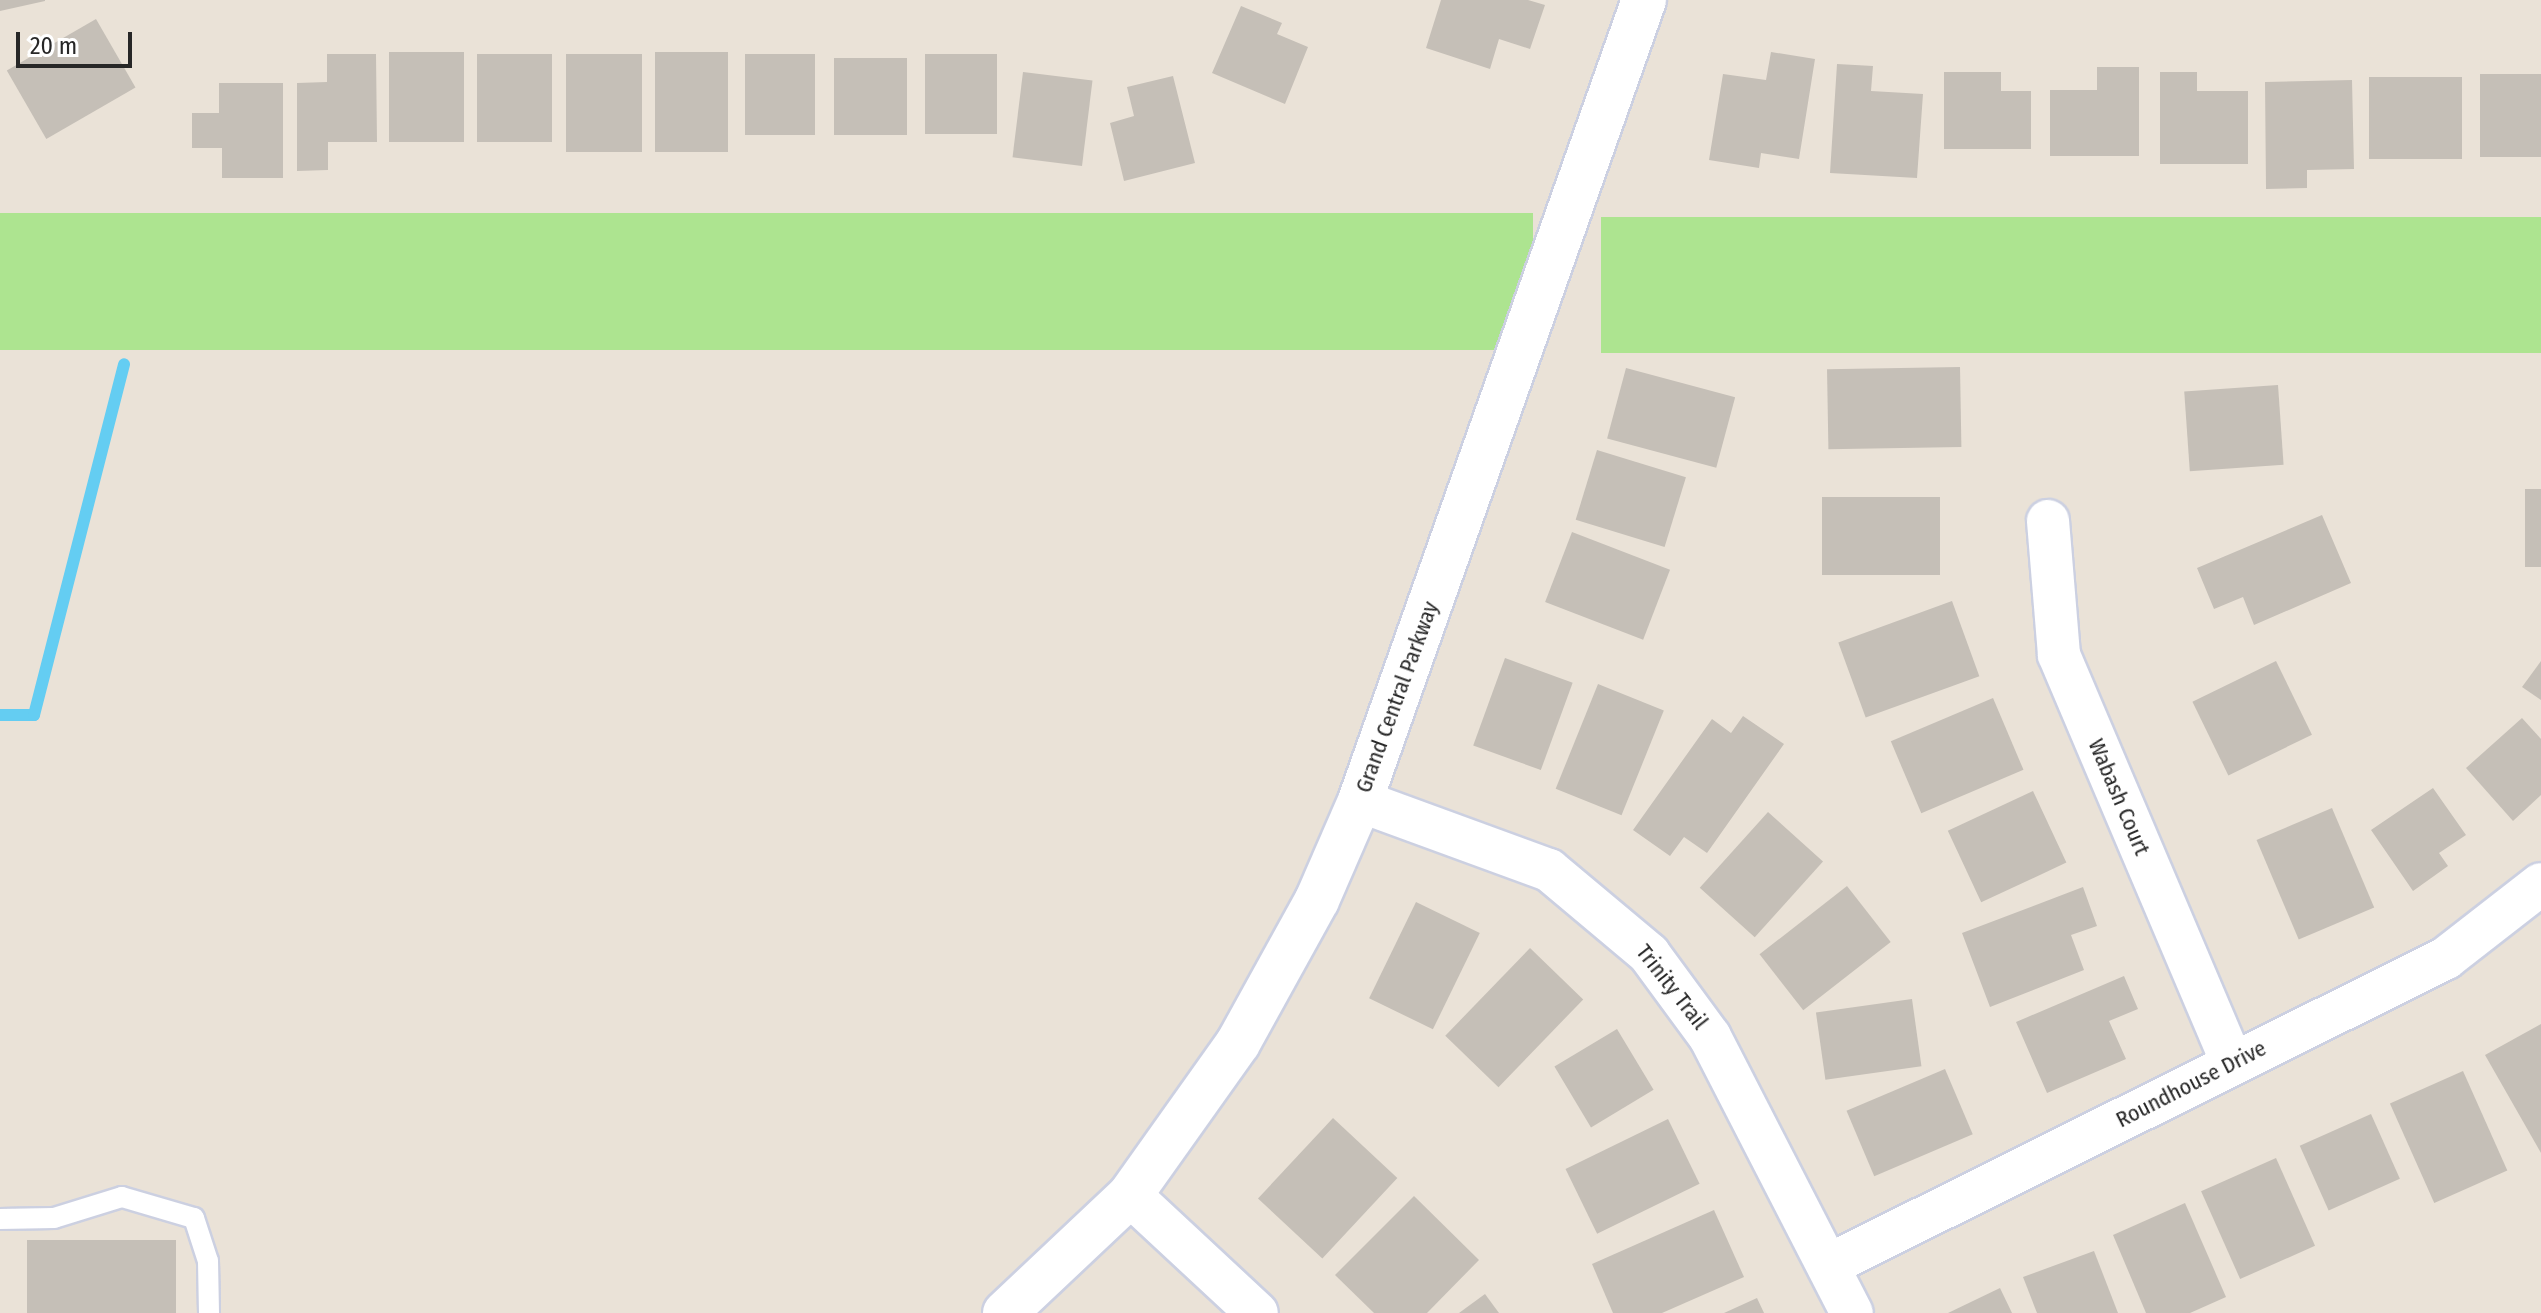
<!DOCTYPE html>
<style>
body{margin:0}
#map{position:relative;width:2541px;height:1313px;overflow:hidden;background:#eae2d7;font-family:"Fira Sans Condensed",sans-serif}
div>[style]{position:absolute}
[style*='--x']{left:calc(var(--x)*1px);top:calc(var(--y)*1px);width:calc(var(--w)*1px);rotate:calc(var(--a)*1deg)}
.green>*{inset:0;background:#ade490;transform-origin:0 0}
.stream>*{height:12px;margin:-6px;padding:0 6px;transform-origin:6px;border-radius:6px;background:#64cdf2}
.building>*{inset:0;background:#c5bfb7;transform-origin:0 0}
.roads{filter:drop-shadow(2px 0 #ccd0e1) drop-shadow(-2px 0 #ccd0e1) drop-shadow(0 2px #ccd0e1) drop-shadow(0 -2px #ccd0e1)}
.service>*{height:20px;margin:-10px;padding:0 10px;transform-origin:10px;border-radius:10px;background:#fff}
.minor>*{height:42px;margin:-21px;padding:0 21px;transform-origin:21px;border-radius:21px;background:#fff}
.tertiary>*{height:44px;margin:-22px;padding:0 22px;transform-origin:22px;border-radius:22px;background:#fff}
span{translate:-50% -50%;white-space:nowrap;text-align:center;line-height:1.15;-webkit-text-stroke:6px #fff;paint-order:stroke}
.street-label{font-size:22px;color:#272727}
.scale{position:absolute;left:16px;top:32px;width:116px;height:36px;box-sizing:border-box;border:4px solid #272727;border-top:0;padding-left:10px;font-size:24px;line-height:28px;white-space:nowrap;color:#272727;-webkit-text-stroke:6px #fff;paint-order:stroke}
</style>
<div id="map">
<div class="green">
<div style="left:0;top:213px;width:1533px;height:137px"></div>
<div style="left:1601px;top:217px;width:940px;height:136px"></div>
</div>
<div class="stream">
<div style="--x:0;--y:715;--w:34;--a:0"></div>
<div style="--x:34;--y:715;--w:362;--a:-75.6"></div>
</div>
<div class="building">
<div style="clip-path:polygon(0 0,45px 0,45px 1px,0 11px)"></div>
<div style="clip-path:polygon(1441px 0,1528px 0,1545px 5px,1530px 49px,1499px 39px,1490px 69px,1426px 48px)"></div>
<div style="clip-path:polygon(1241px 6px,1282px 23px,1277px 34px,1308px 47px,1285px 104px,1212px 73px)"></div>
<div style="left:96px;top:19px;width:79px;height:103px;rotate:60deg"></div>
<div style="left:389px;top:52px;width:75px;height:90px"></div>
<div style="left:655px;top:52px;width:73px;height:100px"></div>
<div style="clip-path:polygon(1771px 52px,1815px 59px,1799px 159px,1761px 153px,1759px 168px,1709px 160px,1723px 74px,1766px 80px)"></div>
<div style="clip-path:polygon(327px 54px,376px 54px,377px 142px,328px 142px,328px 170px,297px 171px,297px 83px,327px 82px)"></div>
<div style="left:477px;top:54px;width:75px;height:88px"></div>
<div style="left:566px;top:54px;width:76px;height:98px"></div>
<div style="left:745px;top:54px;width:70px;height:81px"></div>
<div style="left:925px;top:54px;width:72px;height:80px"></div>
<div style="left:834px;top:58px;width:73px;height:77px"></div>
<div style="clip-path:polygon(1837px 64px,1873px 66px,1871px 91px,1923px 94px,1917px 178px,1830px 173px)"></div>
<div style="clip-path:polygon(2097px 67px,2139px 67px,2139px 156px,2050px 156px,2050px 90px,2097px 90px)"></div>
<div style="left:1023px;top:72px;width:70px;height:86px;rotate:7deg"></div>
<div style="clip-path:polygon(1944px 72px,2001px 72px,2001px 91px,2031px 91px,2031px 149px,1944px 149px)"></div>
<div style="clip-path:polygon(2160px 72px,2197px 72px,2197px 91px,2248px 91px,2248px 164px,2160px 164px)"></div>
<div style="left:2480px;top:74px;width:61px;height:83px"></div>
<div style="clip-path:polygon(1173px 76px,1195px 163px,1124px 181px,1110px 123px,1134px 116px,1127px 87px)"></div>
<div style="left:2369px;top:77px;width:93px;height:82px"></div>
<div style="clip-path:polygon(2352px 80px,2354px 169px,2307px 170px,2307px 188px,2266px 189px,2265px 82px)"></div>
<div style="clip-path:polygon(219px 83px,283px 83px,283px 178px,222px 178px,222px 148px,192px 148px,192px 113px,219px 113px)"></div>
<div style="left:1960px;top:367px;width:80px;height:133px;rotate:89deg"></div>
<div style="left:1626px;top:368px;width:113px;height:73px;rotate:15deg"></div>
<div style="left:2278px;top:385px;width:80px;height:94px;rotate:86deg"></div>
<div style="left:1597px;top:450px;width:93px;height:73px;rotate:17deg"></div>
<div style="left:2525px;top:489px;width:16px;height:78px"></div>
<div style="left:1822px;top:497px;width:118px;height:78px"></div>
<div style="clip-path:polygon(2322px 515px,2351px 583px,2254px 625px,2243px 597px,2214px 609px,2197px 568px)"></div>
<div style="left:1572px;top:532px;width:105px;height:75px;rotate:21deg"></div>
<div style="left:1952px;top:601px;width:80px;height:121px;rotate:70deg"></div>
<div style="left:1505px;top:658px;width:72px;height:93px;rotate:20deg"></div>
<div style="left:2276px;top:661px;width:82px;height:93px;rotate:64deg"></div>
<div style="clip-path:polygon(2541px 661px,2541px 700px,2522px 687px)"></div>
<div style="left:1598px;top:684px;width:71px;height:113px;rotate:22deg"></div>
<div style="left:1993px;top:698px;width:78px;height:111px;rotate:67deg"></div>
<div style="clip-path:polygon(1743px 716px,1784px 744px,1707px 853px,1684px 837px,1670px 856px,1633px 830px,1712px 719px,1731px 733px)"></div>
<div style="clip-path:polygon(2522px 718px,2541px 739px,2541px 795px,2513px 821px,2466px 768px)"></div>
<div style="clip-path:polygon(2433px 788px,2466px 835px,2439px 853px,2448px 866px,2413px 891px,2371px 830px)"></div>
<div style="left:2033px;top:791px;width:79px;height:94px;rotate:65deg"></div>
<div style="left:2332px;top:808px;width:108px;height:82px;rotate:67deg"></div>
<div style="left:1768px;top:812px;width:74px;height:102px;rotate:42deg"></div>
<div style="left:1847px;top:886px;width:71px;height:111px;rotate:52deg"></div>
<div style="clip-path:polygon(2083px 887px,2097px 926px,2071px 935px,2084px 970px,1990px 1007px,1962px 933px)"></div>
<div style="left:1416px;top:902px;width:71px;height:107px;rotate:26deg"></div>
<div style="left:1530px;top:948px;width:74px;height:122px;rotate:44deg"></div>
<div style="clip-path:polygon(2124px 976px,2138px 1009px,2109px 1021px,2126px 1059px,2047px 1093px,2016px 1022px)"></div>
<div style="left:1912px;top:999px;width:68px;height:97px;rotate:82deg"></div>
<div style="clip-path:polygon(2541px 1024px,2541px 1153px,2485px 1055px)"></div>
<div style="left:1617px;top:1029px;width:71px;height:73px;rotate:59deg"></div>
<div style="left:1945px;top:1069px;width:71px;height:107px;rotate:67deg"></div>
<div style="left:2463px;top:1071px;width:109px;height:80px;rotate:66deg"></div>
<div style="left:2371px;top:1114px;width:71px;height:78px;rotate:66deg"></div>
<div style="left:1333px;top:1118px;width:88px;height:110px;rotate:43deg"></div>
<div style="left:1668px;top:1119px;width:72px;height:114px;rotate:64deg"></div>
<div style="left:2276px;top:1158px;width:96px;height:82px;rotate:66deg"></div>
<div style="clip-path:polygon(1414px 1196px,1479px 1260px,1427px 1313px,1374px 1313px,1335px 1275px)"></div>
<div style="clip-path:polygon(2185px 1203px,2226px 1297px,2190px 1313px,2146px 1313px,2113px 1235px)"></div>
<div style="clip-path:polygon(1714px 1210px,1744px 1277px,1662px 1313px,1613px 1313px,1592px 1264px)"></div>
<div style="left:27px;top:1240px;width:149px;height:73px"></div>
<div style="clip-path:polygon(2094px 1251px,2118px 1313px,2037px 1313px,2023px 1277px)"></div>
<div style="clip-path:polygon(2000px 1288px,2012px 1313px,1948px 1313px)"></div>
<div style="clip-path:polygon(1485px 1294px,1499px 1313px,1459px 1313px)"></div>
<div style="clip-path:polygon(1757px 1298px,1764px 1313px,1724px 1313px)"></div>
</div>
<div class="roads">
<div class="service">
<div style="--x:0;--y:1219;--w:54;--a:-1.1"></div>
<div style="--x:54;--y:1218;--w:71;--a:-17.2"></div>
<div style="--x:122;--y:1197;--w:75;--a:16.3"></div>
<div style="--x:194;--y:1218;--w:45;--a:72"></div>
<div style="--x:208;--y:1261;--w:52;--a:88.9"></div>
</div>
<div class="minor">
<div style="--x:2048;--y:521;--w:134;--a:85.3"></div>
<div style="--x:2059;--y:655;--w:443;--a:67"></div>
<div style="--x:1360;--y:801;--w:201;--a:20.1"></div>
<div style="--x:1549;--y:870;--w:131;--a:40"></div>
<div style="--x:1649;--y:954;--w:103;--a:53.7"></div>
<div style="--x:1710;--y:1037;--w:310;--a:62.8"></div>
<div style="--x:1130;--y:1195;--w:173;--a:42.9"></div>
<div style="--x:1829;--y:1265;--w:689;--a:-26.45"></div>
<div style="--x:2446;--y:958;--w:120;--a:-37.9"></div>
</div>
<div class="tertiary">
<div style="--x:1005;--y:1313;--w:172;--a:-43.3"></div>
<div style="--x:1130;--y:1195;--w:186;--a:-54.6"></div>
<div style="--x:1238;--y:1043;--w:163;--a:-61.1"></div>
<div style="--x:1317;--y:900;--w:108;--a:-66.5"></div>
<div style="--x:1360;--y:801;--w:850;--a:-70.48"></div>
</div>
</div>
<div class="street-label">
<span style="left:1397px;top:697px;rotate:-70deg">Grand Central Parkway</span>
<span style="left:2119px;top:797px;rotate:67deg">Wabash Court</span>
<span style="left:1672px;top:987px;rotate:52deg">Trinity Trail</span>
<span style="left:2191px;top:1084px;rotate:-27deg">Roundhouse Drive</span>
</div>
<div class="scale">20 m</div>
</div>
